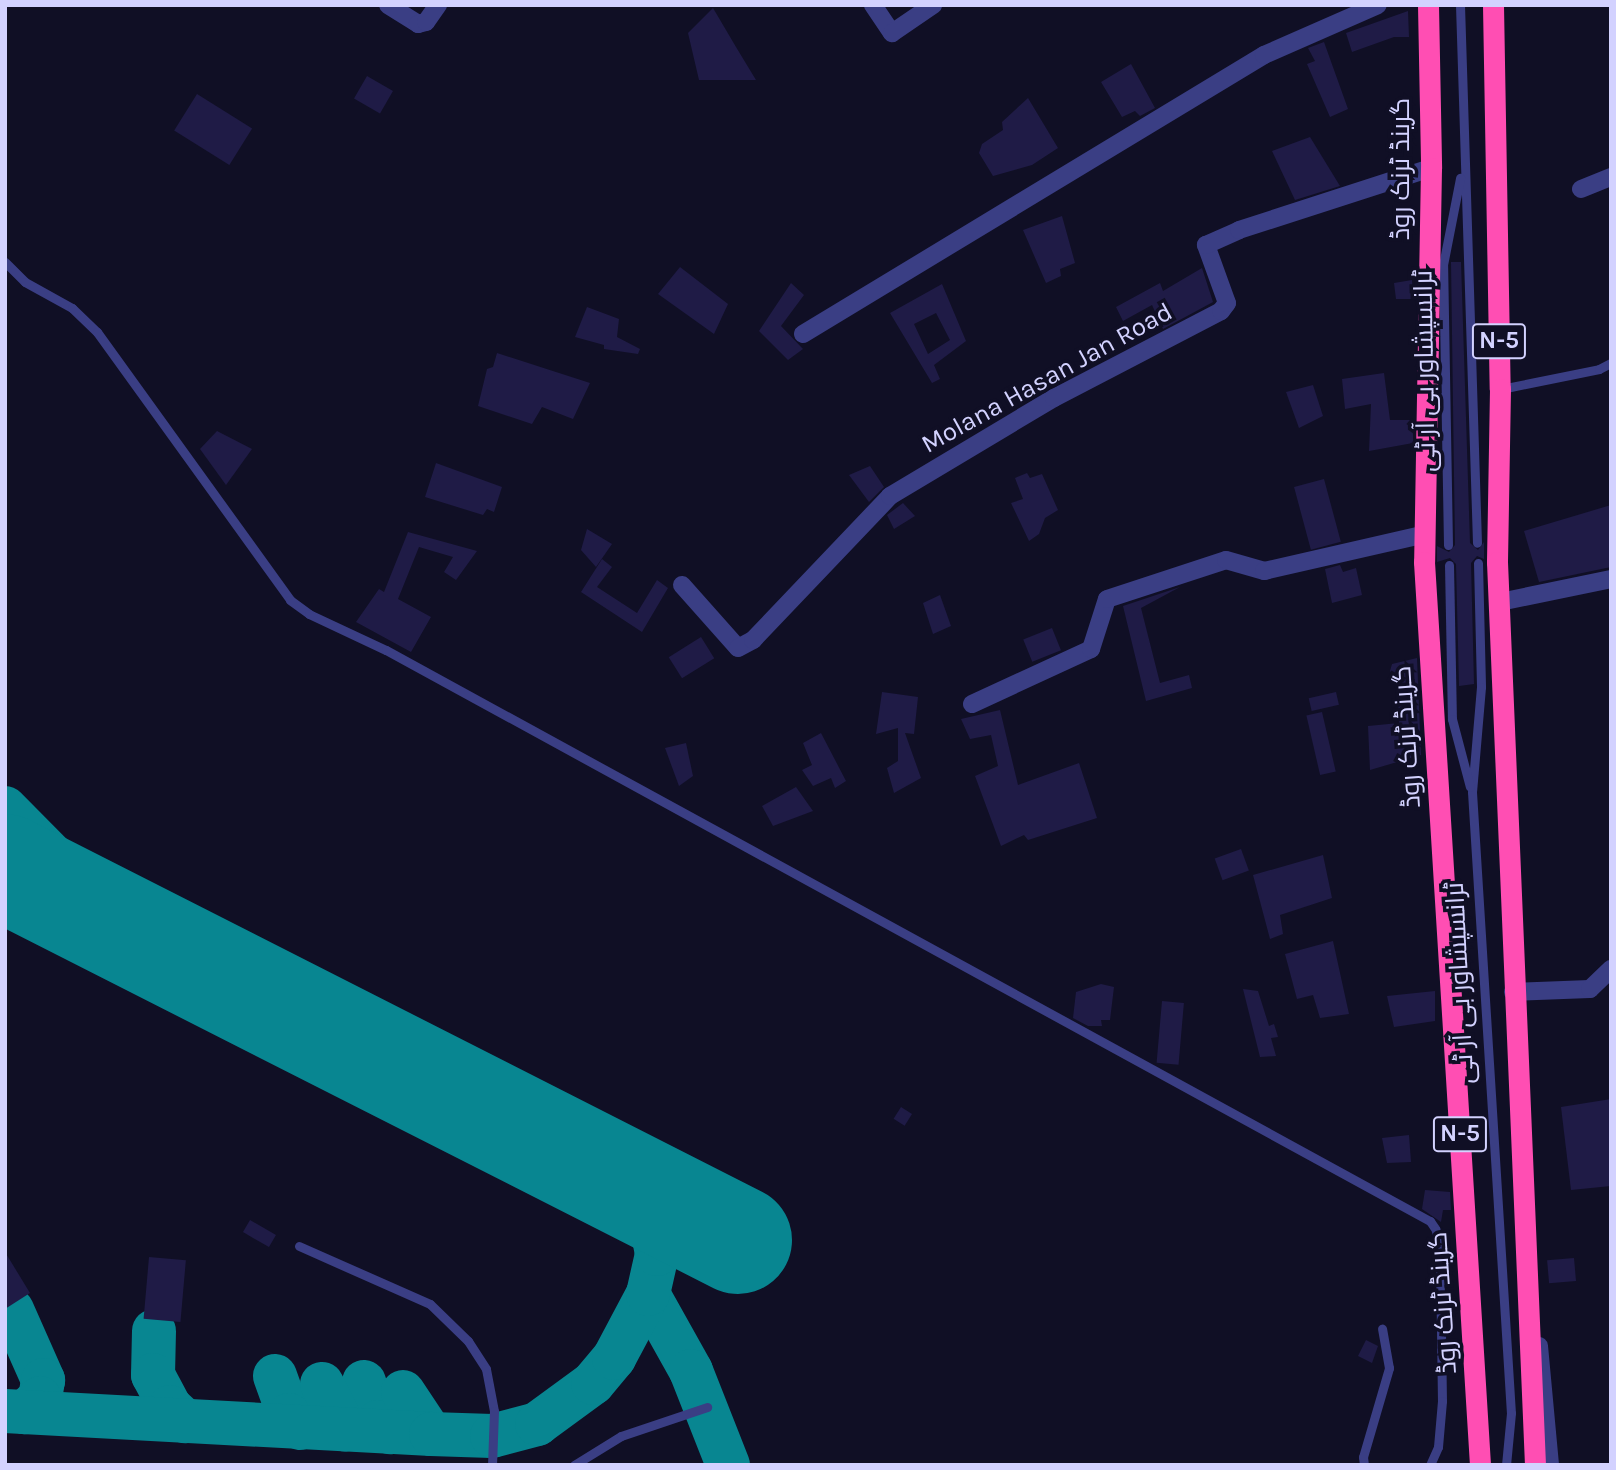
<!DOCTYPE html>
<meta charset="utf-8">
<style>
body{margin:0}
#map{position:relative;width:1616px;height:1470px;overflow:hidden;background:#100f25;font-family:Karla,Cairo,sans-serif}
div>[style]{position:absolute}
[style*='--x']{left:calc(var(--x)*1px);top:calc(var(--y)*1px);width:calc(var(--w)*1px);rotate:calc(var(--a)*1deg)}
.taxiway>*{height:44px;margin:-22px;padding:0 22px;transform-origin:22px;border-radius:22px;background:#088691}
.runway>*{height:108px;margin:-54px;padding:0 54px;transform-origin:54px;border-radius:54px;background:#088691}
.building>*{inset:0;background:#1f1b46;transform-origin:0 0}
.lane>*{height:9px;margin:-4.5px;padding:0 4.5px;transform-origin:4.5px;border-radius:4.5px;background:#3a3e84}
.street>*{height:18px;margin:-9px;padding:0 9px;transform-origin:9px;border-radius:9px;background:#3a3e84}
.highway>*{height:21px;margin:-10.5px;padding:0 10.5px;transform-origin:10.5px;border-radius:10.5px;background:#ff4eb3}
span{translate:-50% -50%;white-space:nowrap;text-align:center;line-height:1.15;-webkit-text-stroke:7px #100f25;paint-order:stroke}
.shield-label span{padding:2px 5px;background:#100f25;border:2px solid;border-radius:5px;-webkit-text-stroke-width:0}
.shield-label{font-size:24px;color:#d3d2ff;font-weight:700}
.street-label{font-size:26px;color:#d3d2ff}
.frame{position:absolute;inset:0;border:7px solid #d3d2ff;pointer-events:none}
</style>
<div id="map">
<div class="taxiway">
<div style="--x:5;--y:808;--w:132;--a:45.3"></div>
<div style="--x:98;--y:902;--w:58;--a:38.7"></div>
<div style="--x:648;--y:1294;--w:88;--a:60.8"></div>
<div style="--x:691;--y:1371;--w:101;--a:68.5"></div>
<div style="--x:12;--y:1310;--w:77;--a:66.1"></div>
<div style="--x:43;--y:1380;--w:18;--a:99"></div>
<div style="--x:40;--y:1398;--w:21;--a:137"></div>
<div style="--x:154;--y:1331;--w:44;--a:91.3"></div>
<div style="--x:153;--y:1375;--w:36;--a:62"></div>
<div style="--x:170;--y:1407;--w:21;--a:43"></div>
<div style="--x:275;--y:1376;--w:41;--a:70.3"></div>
<div style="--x:289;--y:1415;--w:17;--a:50"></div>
<div style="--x:364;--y:1382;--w:42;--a:70.7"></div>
<div style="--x:378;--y:1422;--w:16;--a:40"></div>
<div style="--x:322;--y:1384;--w:51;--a:63.4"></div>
<div style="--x:403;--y:1392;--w:50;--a:56.3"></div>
<div style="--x:5;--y:1411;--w:427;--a:3.1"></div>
<div style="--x:431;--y:1434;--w:61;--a:1.9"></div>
<div style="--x:492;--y:1436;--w:47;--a:-14.9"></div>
<div style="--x:537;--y:1424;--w:69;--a:-36.2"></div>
<div style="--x:593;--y:1383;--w:33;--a:-50"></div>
<div style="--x:614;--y:1358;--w:72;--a:-62"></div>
<div style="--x:648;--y:1294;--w:41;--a:-77.3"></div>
<div style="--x:657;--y:1254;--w:48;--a:-100.8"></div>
<div style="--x:648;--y:1207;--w:25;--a:-127"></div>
</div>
<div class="runway">
<div style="--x:5;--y:868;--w:822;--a:26.91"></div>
</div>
<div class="building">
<div style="clip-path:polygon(713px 8px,736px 47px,756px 80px,699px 80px,688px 33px)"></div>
<div style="clip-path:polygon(1408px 11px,1409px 37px,1394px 37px,1352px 52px,1346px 33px)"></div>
<div style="clip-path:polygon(1324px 42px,1348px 109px,1330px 117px,1307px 64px,1315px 61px,1308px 48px)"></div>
<div style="clip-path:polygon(1131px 64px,1155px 108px,1140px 116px,1135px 111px,1122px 117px,1101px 82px)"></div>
<div style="left:367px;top:76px;width:30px;height:26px;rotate:30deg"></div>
<div style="left:197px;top:94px;width:65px;height:43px;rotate:32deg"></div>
<div style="clip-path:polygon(1028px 98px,1058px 148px,1032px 165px,993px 176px,979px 153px,982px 144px,1003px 130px,1002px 122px)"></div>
<div style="clip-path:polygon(1310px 137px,1340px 186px,1295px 200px,1272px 151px)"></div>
<div style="clip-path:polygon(1062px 216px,1075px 263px,1060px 269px,1061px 276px,1046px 283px,1023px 230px)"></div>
<div style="clip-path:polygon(1451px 262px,1461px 262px,1470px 543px,1478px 550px,1484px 542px,1484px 559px,1477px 556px,1471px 563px,1474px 684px,1459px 686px,1456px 564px,1450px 558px,1437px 562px,1437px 546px,1449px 552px,1455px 545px)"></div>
<div style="clip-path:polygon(680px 267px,728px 304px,714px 334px,658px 294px)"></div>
<div style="clip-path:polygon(1202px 268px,1213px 302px,1163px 329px,1152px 305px,1123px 321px,1116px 307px,1160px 283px,1163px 291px)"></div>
<div style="clip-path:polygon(1412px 280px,1413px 299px,1396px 299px,1394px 283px)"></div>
<div style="clip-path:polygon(791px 283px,804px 295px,781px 326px,803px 349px,788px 360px,759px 331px)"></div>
<div style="clip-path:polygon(evenodd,942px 284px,966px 341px,934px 365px,940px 379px,932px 383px,890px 313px,942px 284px,936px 313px,950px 340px,928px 354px,914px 324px,936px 313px)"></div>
<div style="clip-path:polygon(587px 307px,619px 319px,617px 337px,640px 349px,638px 354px,604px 349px,604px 345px,575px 337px)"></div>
<div style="clip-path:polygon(497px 353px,590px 383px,573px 419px,542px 407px,532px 424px,478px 406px,487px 369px,493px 367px)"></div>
<div style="clip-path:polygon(1384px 373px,1390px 420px,1413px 420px,1413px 443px,1369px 451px,1371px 404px,1345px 409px,1342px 379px)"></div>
<div style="clip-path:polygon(1313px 385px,1323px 416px,1299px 428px,1286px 392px)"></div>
<div style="clip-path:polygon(217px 431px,252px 449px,226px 485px,200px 449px)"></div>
<div style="clip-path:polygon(436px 463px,502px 487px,494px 512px,487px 509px,483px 515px,425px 497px)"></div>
<div style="clip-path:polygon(870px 466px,884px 487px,869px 502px,849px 475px)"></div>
<div style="clip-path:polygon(1027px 473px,1030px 478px,1042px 474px,1058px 510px,1045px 518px,1039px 534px,1029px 541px,1011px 503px,1023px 499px,1015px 478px)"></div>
<div style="left:1324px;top:479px;width:65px;height:31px;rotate:75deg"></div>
<div style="clip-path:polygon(903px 503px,915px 516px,894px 529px,887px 515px)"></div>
<div style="clip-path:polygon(1611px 505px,1611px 567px,1539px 582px,1524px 531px)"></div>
<div style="clip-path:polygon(587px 529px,612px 544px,596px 567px,581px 550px)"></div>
<div style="clip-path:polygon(408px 532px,477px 551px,456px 580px,444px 572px,453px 557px,419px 547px,398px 599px,431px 617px,411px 652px,356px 622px,379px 589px,384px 592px)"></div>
<div style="clip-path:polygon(602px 559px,612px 567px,597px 587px,637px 613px,657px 580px,668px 588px,642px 632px,581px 592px)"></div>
<div style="clip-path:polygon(1340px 565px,1343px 572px,1356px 568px,1362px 595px,1332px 603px,1325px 569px)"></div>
<div style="clip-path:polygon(1180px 587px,1141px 608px,1160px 683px,1189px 675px,1192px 688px,1146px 701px,1123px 606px)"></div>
<div style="clip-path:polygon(940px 595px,951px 626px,933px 634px,923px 603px)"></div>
<div style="left:1052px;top:628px;width:24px;height:31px;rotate:68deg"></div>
<div style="left:701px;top:637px;width:25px;height:38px;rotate:58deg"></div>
<div style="clip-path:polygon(1417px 658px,1421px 755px,1370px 770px,1368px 726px,1399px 723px,1398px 682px,1390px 671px,1392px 664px)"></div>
<div style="clip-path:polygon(882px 692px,918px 697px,914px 734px,905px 733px,921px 778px,894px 793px,887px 768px,898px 761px,898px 728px,876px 734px)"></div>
<div style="left:1336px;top:692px;width:13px;height:28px;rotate:77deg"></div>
<div style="clip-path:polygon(1000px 710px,1018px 785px,1079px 763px,1097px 818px,1028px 840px,1024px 835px,1001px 846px,975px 776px,998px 766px,991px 735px,970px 739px,961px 719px)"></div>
<div style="left:1322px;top:712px;width:61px;height:16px;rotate:77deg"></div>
<div style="clip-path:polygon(821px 733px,846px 781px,835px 788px,831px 778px,813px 786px,802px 770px,812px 765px,803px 743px)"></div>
<div style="clip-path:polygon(686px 743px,693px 776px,679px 786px,665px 748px)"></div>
<div style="clip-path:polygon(796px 787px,813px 811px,773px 826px,762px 806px)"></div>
<div style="left:1241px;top:849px;width:23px;height:28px;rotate:70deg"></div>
<div style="clip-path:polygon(1323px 855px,1332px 898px,1280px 915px,1283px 934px,1270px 939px,1253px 875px)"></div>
<div style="clip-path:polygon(1333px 941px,1349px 1014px,1320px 1018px,1313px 995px,1297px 999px,1285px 954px)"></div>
<div style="clip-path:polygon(1101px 984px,1114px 987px,1110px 1020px,1101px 1020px,1102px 1026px,1088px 1026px,1073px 1018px,1076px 992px)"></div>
<div style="clip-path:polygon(1243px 989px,1258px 991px,1269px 1026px,1274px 1024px,1278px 1037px,1271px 1038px,1276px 1056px,1260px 1057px)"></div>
<div style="clip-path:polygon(1435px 991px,1435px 1021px,1394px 1027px,1387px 996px)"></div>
<div style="left:1162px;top:1001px;width:22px;height:62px;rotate:5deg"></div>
<div style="clip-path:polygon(1611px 1099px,1611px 1186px,1571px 1190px,1561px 1107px)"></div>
<div style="left:901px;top:1107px;width:13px;height:14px;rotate:32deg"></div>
<div style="clip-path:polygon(1409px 1135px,1411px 1162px,1387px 1163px,1382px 1138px)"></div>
<div style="clip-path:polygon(1425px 1190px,1450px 1192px,1451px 1210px,1443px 1210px,1441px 1222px,1422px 1209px)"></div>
<div style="left:250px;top:1220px;width:30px;height:14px;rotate:30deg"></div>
<div style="clip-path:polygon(5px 1252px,30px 1293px,5px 1309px)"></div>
<div style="left:149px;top:1257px;width:37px;height:62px;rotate:5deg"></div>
<div style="left:1574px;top:1258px;width:23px;height:27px;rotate:85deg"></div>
<div style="clip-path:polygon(1366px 1340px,1378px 1346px,1372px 1363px,1358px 1356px)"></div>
</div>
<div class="lane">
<div style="--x:1460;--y:5;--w:538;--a:88.19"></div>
<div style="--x:5;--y:262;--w:28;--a:45"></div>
<div style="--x:25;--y:282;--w:54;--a:29"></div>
<div style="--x:72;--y:308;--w:35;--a:44"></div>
<div style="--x:97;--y:332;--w:330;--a:54.2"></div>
<div style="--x:290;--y:600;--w:24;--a:36"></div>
<div style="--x:309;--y:614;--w:85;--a:25.1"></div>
<div style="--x:386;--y:650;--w:1190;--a:28.68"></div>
<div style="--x:1430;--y:1221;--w:11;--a:56"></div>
<div style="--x:1436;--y:1230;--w:29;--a:82"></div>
<div style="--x:1440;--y:1259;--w:142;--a:89.2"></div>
<div style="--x:1442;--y:1401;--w:46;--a:95"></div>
<div style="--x:1438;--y:1447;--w:20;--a:114"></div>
<div style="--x:1501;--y:389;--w:100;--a:-11.5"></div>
<div style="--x:1599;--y:369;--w:13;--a:-27"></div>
<div style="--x:1448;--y:545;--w:280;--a:-91"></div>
<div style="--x:1443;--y:265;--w:89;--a:-78.9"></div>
<div style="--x:1478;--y:563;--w:124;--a:88.6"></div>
<div style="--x:1481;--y:687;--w:105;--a:94.9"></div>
<div style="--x:1472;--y:792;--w:622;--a:86.41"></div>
<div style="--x:1511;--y:1413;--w:52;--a:95.5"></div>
<div style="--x:1449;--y:565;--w:154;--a:88.9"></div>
<div style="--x:1452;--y:719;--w:70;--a:75.2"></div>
<div style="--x:299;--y:1246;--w:143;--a:23.9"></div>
<div style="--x:430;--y:1304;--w:53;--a:44.2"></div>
<div style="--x:468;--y:1341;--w:33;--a:57"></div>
<div style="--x:486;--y:1369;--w:43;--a:79.2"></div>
<div style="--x:494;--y:1411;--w:54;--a:92.1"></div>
<div style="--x:574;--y:1465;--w:55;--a:-31.7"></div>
<div style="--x:621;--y:1436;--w:91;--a:-18.6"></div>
<div style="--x:1364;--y:1465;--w:8;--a:-97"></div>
<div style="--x:1363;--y:1457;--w:93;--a:-73.7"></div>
<div style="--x:1389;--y:1368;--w:40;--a:-100"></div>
</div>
<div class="street">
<div style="--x:388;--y:5;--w:36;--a:32"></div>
<div style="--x:418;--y:24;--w:8;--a:-14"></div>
<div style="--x:426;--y:22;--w:21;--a:-55"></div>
<div style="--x:873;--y:5;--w:34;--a:56"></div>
<div style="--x:892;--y:33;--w:50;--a:-34.3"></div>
<div style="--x:1581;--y:189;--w:32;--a:-22"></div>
<div style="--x:803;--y:334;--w:539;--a:-31.18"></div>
<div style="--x:1264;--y:55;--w:124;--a:-23.7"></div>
<div style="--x:682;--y:585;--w:84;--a:48.4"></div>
<div style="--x:738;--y:648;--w:17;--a:-28"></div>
<div style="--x:753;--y:640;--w:199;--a:-46.4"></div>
<div style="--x:890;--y:496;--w:191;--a:-30.9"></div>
<div style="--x:1054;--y:398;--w:188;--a:-27.5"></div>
<div style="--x:1221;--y:311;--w:10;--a:-53"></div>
<div style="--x:1227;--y:303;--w:62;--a:-109.9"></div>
<div style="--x:1206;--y:245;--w:36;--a:-24"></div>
<div style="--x:1239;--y:230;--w:202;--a:-17.9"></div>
<div style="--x:1500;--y:602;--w:113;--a:-11.7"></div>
<div style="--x:972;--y:704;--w:131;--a:-24.8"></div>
<div style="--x:1091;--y:649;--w:52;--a:-72.3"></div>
<div style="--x:1107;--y:599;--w:125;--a:-18.1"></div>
<div style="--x:1226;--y:560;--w:40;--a:16"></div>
<div style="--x:1264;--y:571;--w:165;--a:-12.9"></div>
<div style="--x:1513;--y:992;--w:77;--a:-2.2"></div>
<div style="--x:1590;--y:989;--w:29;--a:-44"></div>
<div style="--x:1539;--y:1346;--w:120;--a:84.7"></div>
</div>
<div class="highway">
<div style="--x:1428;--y:5;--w:163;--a:88.9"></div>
<div style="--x:1431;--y:168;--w:394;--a:91"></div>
<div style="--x:1424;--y:562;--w:905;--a:86.45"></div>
<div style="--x:1493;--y:5;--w:384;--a:89"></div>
<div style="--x:1500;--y:389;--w:173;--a:91"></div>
<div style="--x:1497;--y:562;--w:904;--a:87.59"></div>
</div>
<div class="shield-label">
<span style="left:1499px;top:341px">N-5</span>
<span style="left:1460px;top:1134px">N-5</span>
</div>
<div class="street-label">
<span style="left:1401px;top:169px;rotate:-90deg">گرینڈ ٹرنک روڈ</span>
<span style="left:1425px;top:371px;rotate:-91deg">ٹرانسپشاور بی آر ٹی</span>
<span style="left:1047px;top:378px;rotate:-29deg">Molana Hasan Jan Road</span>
<span style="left:1407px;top:737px;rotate:-94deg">گرینڈ ٹرنک روڈ</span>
<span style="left:1460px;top:983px;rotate:-93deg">ٹرانسپشاور بی آر ٹی</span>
<span style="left:1443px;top:1303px;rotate:-94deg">گرینڈ ٹرنک روڈ</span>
</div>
<div class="frame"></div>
</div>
